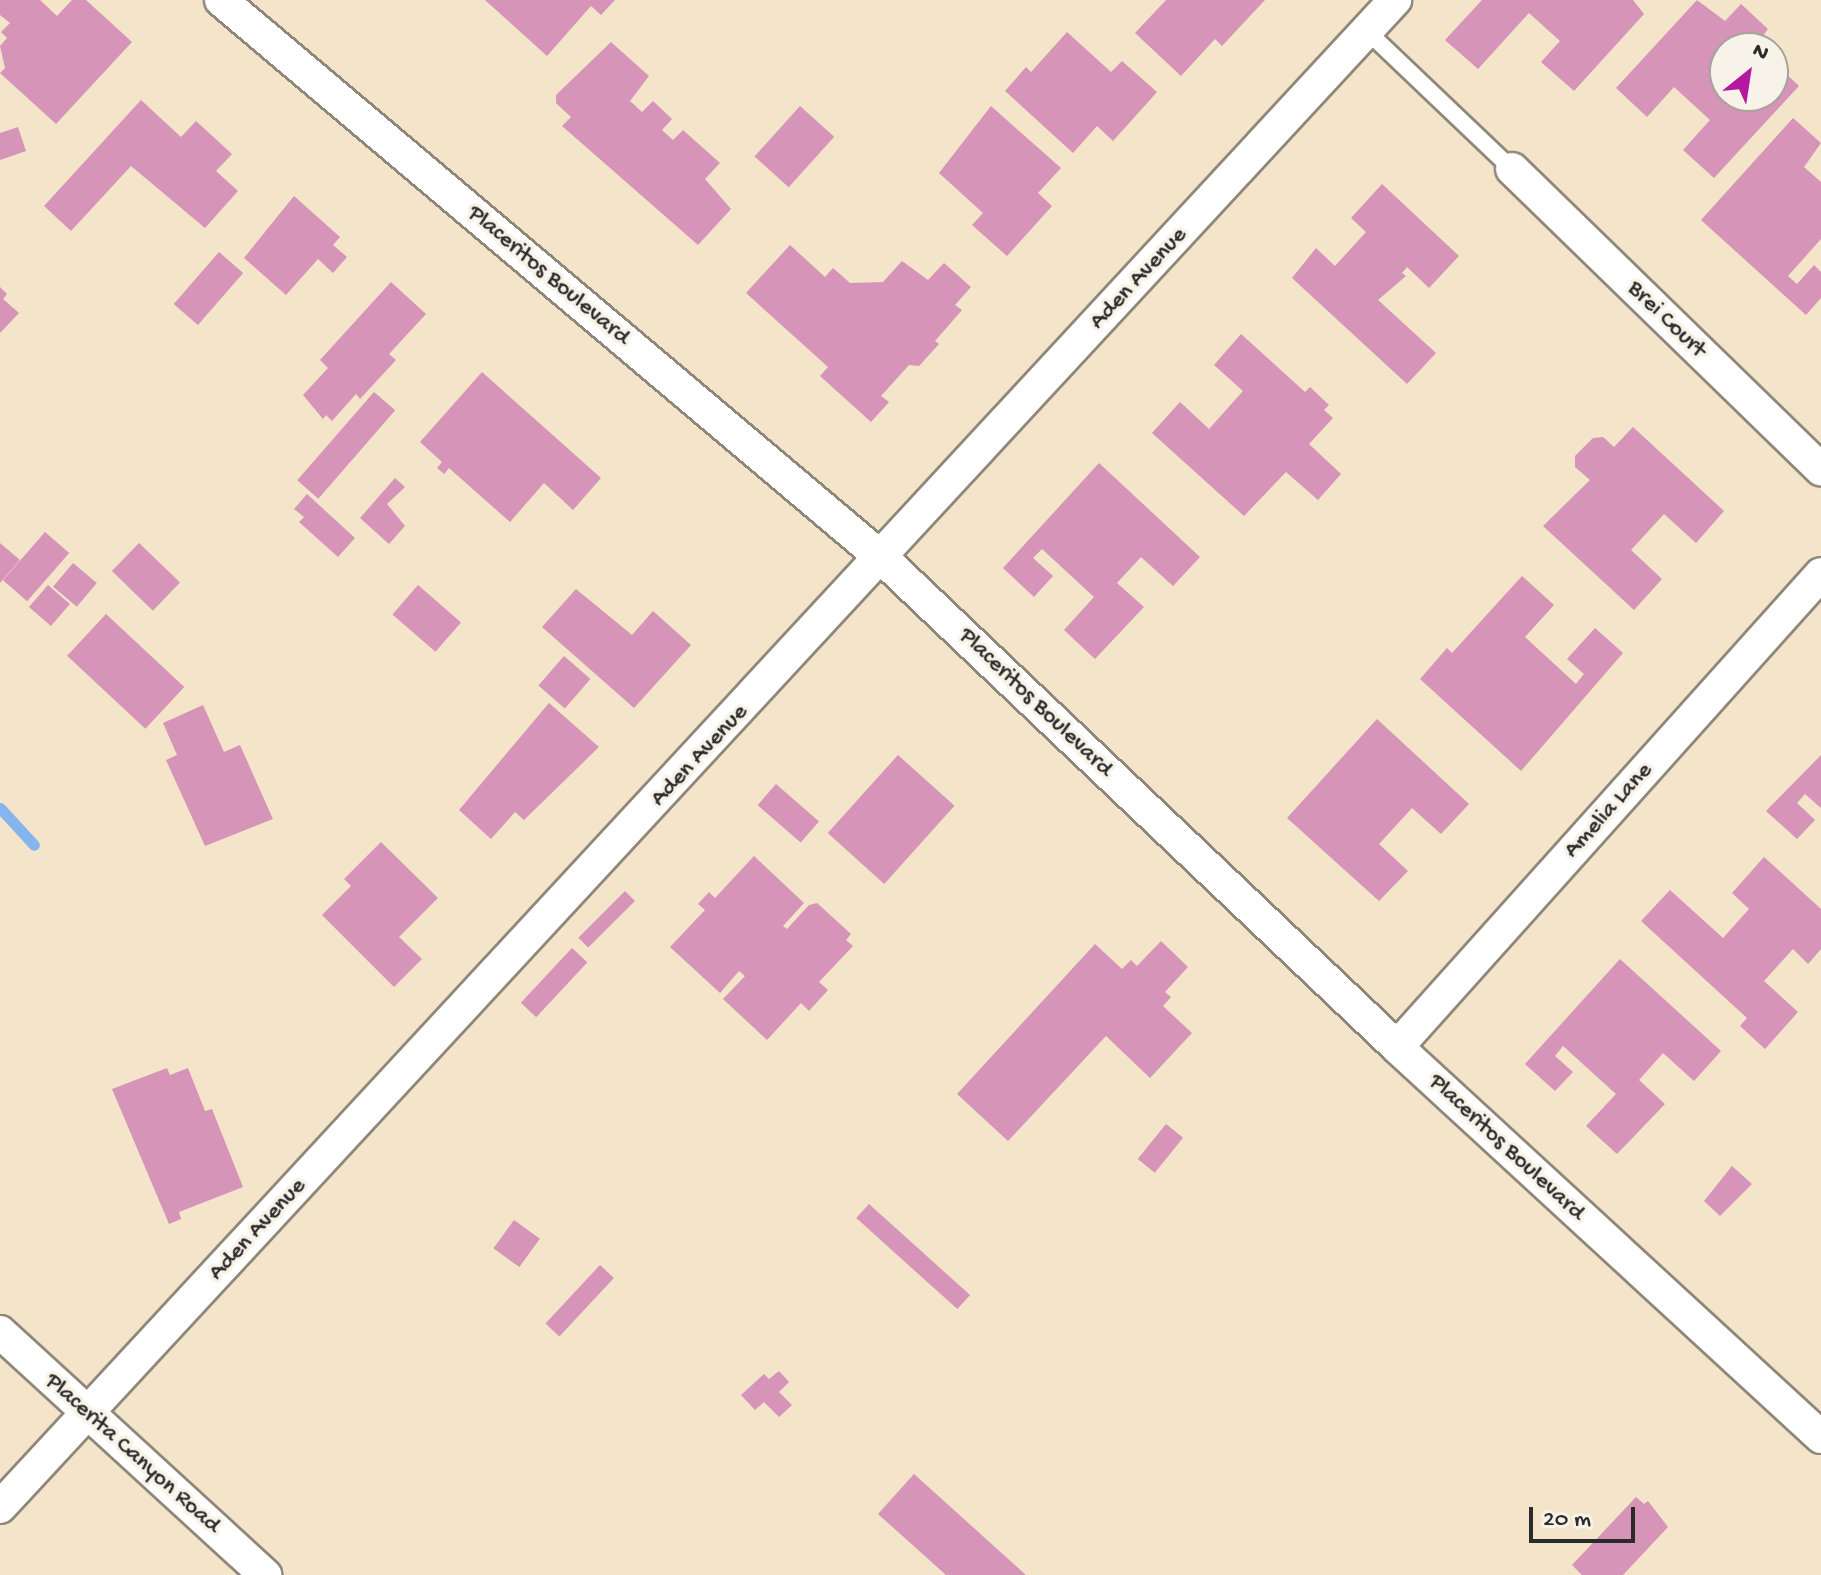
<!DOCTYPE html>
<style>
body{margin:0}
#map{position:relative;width:1821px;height:1575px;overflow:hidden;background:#f3e4ca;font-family:"Gochi Hand",sans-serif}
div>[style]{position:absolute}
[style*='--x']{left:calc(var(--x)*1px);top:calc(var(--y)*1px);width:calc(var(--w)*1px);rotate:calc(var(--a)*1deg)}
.stream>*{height:11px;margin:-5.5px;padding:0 5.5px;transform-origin:5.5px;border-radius:5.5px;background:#85b4ef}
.building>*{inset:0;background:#d594b8;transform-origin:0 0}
.roads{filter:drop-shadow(2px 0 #8f887a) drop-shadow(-2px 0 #8f887a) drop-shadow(0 2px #8f887a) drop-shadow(0 -2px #8f887a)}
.lane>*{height:16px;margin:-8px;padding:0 8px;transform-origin:8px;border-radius:8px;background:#fff}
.street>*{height:32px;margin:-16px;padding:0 16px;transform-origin:16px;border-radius:16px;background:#fff}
span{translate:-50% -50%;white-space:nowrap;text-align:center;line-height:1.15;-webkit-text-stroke:7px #f7f3e8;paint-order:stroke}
.street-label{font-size:24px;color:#2b2b2b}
.north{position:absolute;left:1709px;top:32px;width:80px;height:80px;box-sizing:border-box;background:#f7f3e8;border:2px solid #a5a39c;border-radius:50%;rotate:30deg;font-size:22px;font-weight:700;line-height:32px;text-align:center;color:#2b2b2b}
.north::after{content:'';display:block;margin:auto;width:28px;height:36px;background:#b5179e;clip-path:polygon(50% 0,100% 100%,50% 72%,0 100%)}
.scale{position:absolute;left:1529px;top:1507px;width:106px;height:36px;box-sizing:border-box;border:4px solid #2b2b2b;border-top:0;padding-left:10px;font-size:24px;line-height:28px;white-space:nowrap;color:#2b2b2b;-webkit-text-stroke:6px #f7f3e8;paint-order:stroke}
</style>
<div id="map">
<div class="stream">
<div style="--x:0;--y:808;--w:50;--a:47.4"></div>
</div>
<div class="building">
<div style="clip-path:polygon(0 0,40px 0,57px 16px,72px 0,86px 0,132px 42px,56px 124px,0 73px,5px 68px,0 46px,7px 38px,1px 32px,10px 23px,0 15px)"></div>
<div style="clip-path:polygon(485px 0,615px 0,601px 15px,591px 6px,547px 56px)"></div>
<div style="clip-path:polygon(1166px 0,1265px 0,1222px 46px,1215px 39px,1181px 76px,1135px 33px)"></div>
<div style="clip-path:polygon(1482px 0,1633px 0,1644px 14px,1574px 91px,1541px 62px,1560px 41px,1529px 13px,1478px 69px,1445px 40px)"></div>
<div style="clip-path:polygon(1697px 0,1725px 21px,1741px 4px,1768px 29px,1754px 48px,1725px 48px,1725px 96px,1773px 96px,1773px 62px,1799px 86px,1714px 178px,1683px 150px,1710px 120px,1674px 87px,1647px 117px,1616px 88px)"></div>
<div style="clip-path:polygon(1067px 32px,1111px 72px,1122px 61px,1157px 92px,1113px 141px,1097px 126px,1073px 153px,1005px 91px,1026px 67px,1031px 72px)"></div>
<div style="clip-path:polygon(611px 42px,649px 76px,630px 101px,642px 112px,653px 101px,672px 119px,662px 130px,673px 140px,683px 130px,720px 163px,705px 179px,731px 209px,698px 245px,562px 126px,571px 117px,556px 103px,556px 95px)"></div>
<div style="clip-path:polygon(141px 100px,181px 137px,196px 121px,232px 154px,216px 171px,238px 191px,205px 228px,131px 166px,71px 231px,44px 206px)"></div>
<div style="left:800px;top:106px;width:46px;height:68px;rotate:42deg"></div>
<div style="clip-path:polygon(991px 106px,1061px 168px,1038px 193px,1052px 206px,1007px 256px,972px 225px,983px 213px,939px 173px)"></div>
<div style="clip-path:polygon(1793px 118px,1821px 143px,1804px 167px,1821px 182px,1821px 239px,1788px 276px,1797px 284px,1814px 265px,1821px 272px,1821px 298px,1806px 315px,1701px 220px)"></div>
<div style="clip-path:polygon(18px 127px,26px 151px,0 160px,0 133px)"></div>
<div style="clip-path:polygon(1382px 184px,1459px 256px,1429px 288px,1407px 267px,1402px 273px,1406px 276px,1378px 300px,1436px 353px,1407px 384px,1292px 278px,1316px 248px,1335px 266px,1366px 232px,1351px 218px)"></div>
<div style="clip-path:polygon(294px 196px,340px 237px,333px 245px,347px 257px,333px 273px,318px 259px,286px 295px,244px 258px)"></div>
<div style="clip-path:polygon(790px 245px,825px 277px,833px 268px,850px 283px,883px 282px,902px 261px,928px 280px,944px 263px,971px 287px,955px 305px,962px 310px,935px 341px,939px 344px,919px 366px,909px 365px,881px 396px,889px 402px,871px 422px,820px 376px,828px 367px,746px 293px)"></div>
<div style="left:219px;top:252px;width:32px;height:69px;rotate:41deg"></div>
<div style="clip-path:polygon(391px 282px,426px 314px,389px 354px,396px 360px,360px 399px,356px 394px,332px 421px,326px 415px,323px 419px,303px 395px,328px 368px,320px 360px)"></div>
<div style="clip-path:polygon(0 287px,7px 294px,3px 299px,19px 313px,0 333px)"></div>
<div style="clip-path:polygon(1241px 334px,1305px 392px,1310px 387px,1329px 405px,1324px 410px,1333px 418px,1309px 444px,1341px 474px,1318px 500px,1286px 472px,1244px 516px,1152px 433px,1180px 402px,1209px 429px,1243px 391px,1214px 365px)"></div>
<div style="clip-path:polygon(482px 372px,601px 478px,573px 510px,544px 483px,510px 522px,449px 468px,444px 474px,437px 468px,442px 462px,420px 442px)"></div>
<div style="left:374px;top:392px;width:28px;height:117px;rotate:41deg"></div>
<div style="clip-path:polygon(1633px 427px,1724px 511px,1696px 543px,1664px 514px,1631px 550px,1662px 579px,1634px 610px,1543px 526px,1590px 480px,1575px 467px,1575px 456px,1593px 438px,1603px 437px,1614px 447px)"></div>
<div style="clip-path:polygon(1099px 463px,1200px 557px,1173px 586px,1141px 557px,1117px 583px,1144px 607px,1095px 659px,1064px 630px,1094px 597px,1042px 549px,1033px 558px,1053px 576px,1034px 597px,1003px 568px)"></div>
<div style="clip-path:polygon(395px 478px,405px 487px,387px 504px,405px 526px,389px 544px,360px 518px)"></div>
<div style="clip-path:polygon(307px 494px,355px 538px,338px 557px,299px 522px,304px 517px,294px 509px)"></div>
<div style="left:45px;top:532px;width:32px;height:64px;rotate:41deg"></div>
<div style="clip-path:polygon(0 543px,20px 560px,0 583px)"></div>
<div style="left:139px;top:543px;width:57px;height:39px;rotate:44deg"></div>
<div style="left:73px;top:563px;width:31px;height:31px;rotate:40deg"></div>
<div style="clip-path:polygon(1522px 576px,1554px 605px,1525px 637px,1576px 684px,1584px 674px,1567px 659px,1595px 628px,1623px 653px,1521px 771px,1420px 679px,1447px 648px,1452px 653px)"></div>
<div style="left:48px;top:585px;width:29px;height:29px;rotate:41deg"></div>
<div style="left:418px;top:585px;width:57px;height:39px;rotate:41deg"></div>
<div style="clip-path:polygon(576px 589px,632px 635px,653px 611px,691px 645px,634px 708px,542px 627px)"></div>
<div style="left:106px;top:614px;width:107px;height:57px;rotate:43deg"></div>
<div style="left:564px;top:656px;width:35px;height:39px;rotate:41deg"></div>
<div style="clip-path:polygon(549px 703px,599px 747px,524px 820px,515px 812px,491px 839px,459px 810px)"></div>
<div style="clip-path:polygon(203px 705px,224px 752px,240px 745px,273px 819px,205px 846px,166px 760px,177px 755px,163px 723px)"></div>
<div style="clip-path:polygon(1377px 719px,1469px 804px,1441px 834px,1412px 808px,1379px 844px,1408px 871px,1379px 901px,1287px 818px)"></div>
<div style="left:898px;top:755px;width:76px;height:105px;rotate:42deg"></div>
<div style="clip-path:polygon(1821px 755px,1821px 808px,1805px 794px,1797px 803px,1815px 820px,1797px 839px,1766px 811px)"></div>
<div style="left:776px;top:784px;width:57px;height:28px;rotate:41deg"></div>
<div style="clip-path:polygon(381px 842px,438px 898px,399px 937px,422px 959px,394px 987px,322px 915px,351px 886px,344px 879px)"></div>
<div style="clip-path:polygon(754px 856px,804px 903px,783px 926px,787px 929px,809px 905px,817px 903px,851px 934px,846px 940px,853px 946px,819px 982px,828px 990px,809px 1011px,801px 1003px,767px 1040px,723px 999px,745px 976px,739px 971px,720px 993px,670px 947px,705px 910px,698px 904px,709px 892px,715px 898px)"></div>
<div style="clip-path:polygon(1764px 857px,1821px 909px,1821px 949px,1808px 964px,1793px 949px,1764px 981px,1798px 1012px,1765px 1049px,1740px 1026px,1747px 1018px,1641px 921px,1670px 890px,1723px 938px,1749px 909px,1732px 893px)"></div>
<div style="left:625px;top:891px;width:14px;height:66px;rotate:45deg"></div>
<div style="clip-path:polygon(1161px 941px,1188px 967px,1165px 992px,1171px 997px,1163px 1006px,1192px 1033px,1150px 1078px,1106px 1036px,1008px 1141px,957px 1094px,1095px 944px,1122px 969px,1131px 960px,1137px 966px)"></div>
<div style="left:572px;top:948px;width:21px;height:75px;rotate:43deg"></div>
<div style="clip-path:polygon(1620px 959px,1721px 1051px,1694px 1081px,1663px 1053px,1639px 1080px,1665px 1104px,1617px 1154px,1586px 1126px,1616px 1094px,1563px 1046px,1555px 1056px,1573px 1072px,1555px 1091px,1525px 1064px)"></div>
<div style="clip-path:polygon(167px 1068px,170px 1075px,188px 1068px,205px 1111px,212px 1109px,243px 1187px,179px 1212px,181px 1219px,169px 1224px,112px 1089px)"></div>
<div style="left:1166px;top:1124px;width:22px;height:45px;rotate:39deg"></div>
<div style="clip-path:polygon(1732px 1166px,1752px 1184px,1720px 1216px,1704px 1201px)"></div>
<div style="left:869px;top:1204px;width:136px;height:19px;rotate:42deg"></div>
<div style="left:514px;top:1220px;width:32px;height:35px;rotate:36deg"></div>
<div style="left:600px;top:1265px;width:19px;height:80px;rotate:43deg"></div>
<div style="clip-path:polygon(779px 1371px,789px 1382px,779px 1392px,792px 1405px,779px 1417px,764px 1402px,755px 1410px,741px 1395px,764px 1374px,769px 1379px)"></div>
<div style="clip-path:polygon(914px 1474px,1026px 1575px,946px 1575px,878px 1514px)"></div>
<div style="clip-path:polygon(1636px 1497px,1644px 1504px,1648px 1501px,1668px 1527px,1623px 1575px,1582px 1575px,1572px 1565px)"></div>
</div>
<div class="roads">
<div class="lane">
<div style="--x:1367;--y:31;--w:200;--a:43.6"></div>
</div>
<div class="street">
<div style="--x:221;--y:0;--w:866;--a:40.18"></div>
<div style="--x:883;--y:559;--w:709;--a:43.51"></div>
<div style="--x:1397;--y:1047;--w:576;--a:42.61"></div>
<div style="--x:1512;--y:169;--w:431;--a:44.2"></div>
<div style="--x:1397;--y:1047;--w:635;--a:-48.13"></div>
<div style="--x:0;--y:1332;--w:360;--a:42.5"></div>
<div style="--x:0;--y:1507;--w:2054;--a:-47.21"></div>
</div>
</div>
<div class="street-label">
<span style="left:548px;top:276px;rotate:40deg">Placeritos Boulevard</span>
<span style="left:1139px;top:279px;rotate:-47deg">Aden Avenue</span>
<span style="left:1666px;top:320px;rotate:44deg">Brei Court</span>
<span style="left:1035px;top:703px;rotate:44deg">Placeritos Boulevard</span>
<span style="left:700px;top:756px;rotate:-47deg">Aden Avenue</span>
<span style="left:1609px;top:811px;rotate:-48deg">Amelia Lane</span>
<span style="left:1506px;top:1148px;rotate:43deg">Placeritos Boulevard</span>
<span style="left:258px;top:1230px;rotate:-47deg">Aden Avenue</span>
<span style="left:132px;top:1454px;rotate:42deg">Placerita Canyon Road</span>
</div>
<div class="north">N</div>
<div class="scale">20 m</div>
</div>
